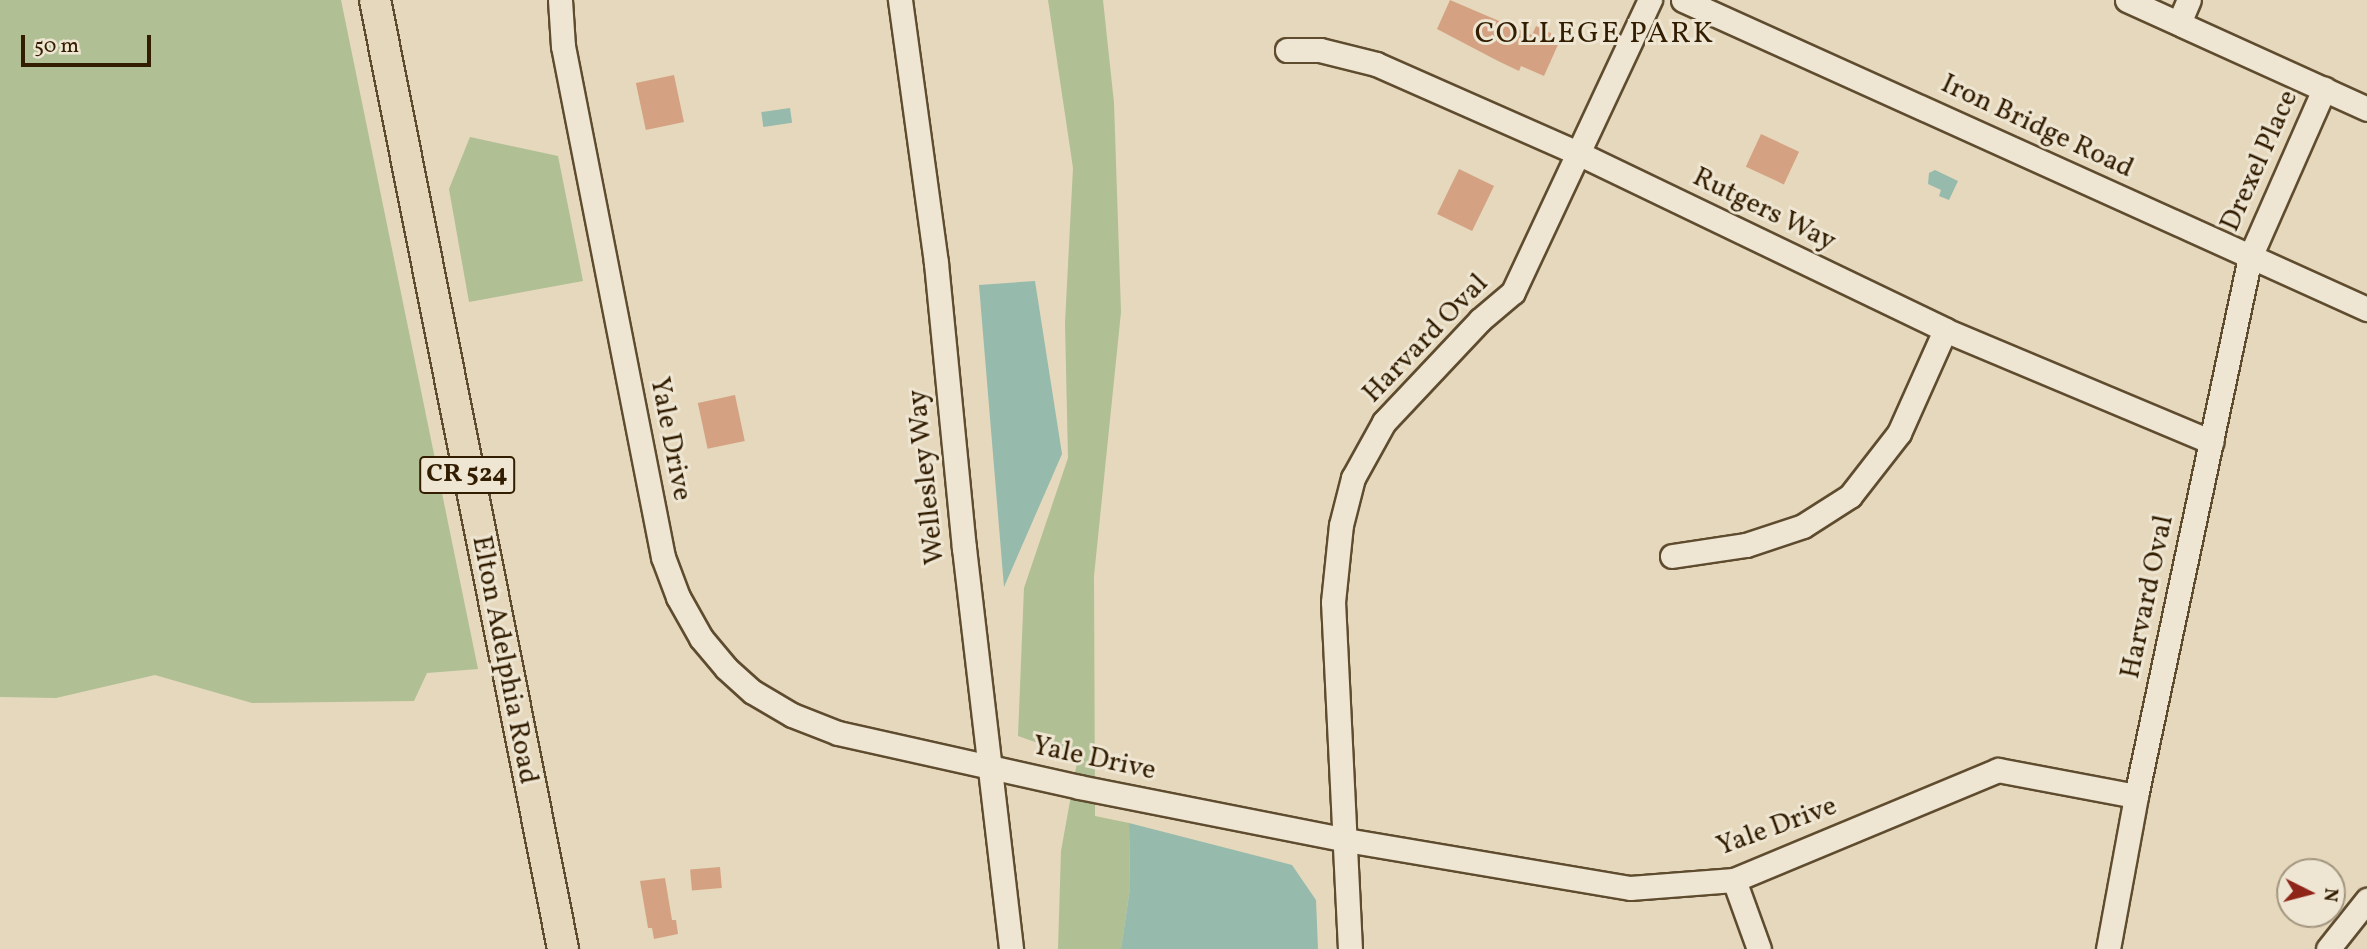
<!DOCTYPE html>
<style>
body{margin:0}
#map{position:relative;width:2367px;height:949px;overflow:hidden;background:#e5d8bc;font-family:Vollkorn,serif}
div>[style]{position:absolute}
[style*='--x']{left:calc(var(--x)*1px);top:calc(var(--y)*1px);width:calc(var(--w)*1px);rotate:calc(var(--a)*1deg)}
.green>*{inset:0;background:#b0bf94}
.water>*{inset:0;background:#96baac;transform-origin:0 0}
.building>*{inset:0;background:#d4a282;transform-origin:0 0}
.roads{filter:drop-shadow(2px 0 #5f4c2f) drop-shadow(-2px 0 #5f4c2f) drop-shadow(0 2px #5f4c2f) drop-shadow(0 -2px #5f4c2f)}
.minor>*{height:23px;margin:-11.5px;padding:0 11.5px;transform-origin:11.5px;border-radius:11.5px;background:#eee6d3}
.major>*{height:30px;margin:-15px;padding:0 15px;transform-origin:15px;border-radius:15px;background:#e5d8bc}
span{translate:-50% -50%;white-space:nowrap;text-align:center;line-height:1.15;-webkit-text-stroke:6px #eee6d3;paint-order:stroke}
.shield-label span{padding:2px 5px;background:#eee6d3;border:2px solid;border-radius:5px;-webkit-text-stroke-width:0}
.shield-label{font-size:26px;color:#321d00;font-weight:700}
.street-label{font-size:28px;color:#321d00}
.neighbourhood-label{font-size:30px;color:#321d00;letter-spacing:2px}
.north{position:absolute;left:2276px;top:858px;width:70px;height:70px;box-sizing:border-box;background:#eee6d3;border:2px solid #a3967f;border-radius:50%;rotate:96deg;font-size:19px;font-weight:700;line-height:28px;text-align:center;color:#321d00}
.north::after{content:'';display:block;margin:auto;width:24px;height:32px;background:#8f2418;clip-path:polygon(50% 0,100% 100%,50% 72%,0 100%)}
.scale{position:absolute;left:21px;top:35px;width:130px;height:32px;box-sizing:border-box;border:4px solid #321d00;border-top:0;padding-left:9px;font-size:21px;line-height:24px;white-space:nowrap;color:#321d00;-webkit-text-stroke:5px #eee6d3;paint-order:stroke}
</style>
<div id="map">
<div class="green">
<div style="clip-path:polygon(0 0,341px 0,478px 669px,427px 673px,414px 701px,252px 703px,155px 675px,56px 698px,0 697px)"></div>
<div style="clip-path:polygon(1048px 0,1103px 0,1114px 103px,1121px 312px,1094px 576px,1095px 816px,1129px 823px,1130px 888px,1121px 949px,1058px 949px,1061px 851px,1078px 757px,1018px 736px,1024px 588px,1068px 458px,1065px 323px,1073px 168px)"></div>
<div style="clip-path:polygon(470px 137px,558px 156px,583px 281px,469px 302px,449px 189px)"></div>
</div>
<div class="water">
<div style="left:790px;top:108px;width:15px;height:29px;rotate:82deg"></div>
<div style="clip-path:polygon(1935px 170px,1958px 181px,1949px 200px,1939px 196px,1941px 190px,1928px 184px,1929px 173px)"></div>
<div style="clip-path:polygon(1035px 281px,1062px 454px,1004px 587px,979px 285px)"></div>
<div style="clip-path:polygon(1129px 823px,1292px 865px,1316px 900px,1318px 949px,1121px 949px,1130px 888px)"></div>
</div>
<div class="building">
<div style="clip-path:polygon(1450px 0,1532px 35px,1536px 26px,1561px 38px,1544px 76px,1521px 66px,1519px 71px,1498px 61px,1437px 29px)"></div>
<div style="left:674px;top:75px;width:48px;height:39px;rotate:78deg"></div>
<div style="left:1761px;top:134px;width:42px;height:36px;rotate:25deg"></div>
<div style="left:1459px;top:169px;width:39px;height:50px;rotate:26deg"></div>
<div style="left:735px;top:395px;width:47px;height:38px;rotate:78deg"></div>
<div style="left:720px;top:867px;width:21px;height:30px;rotate:85deg"></div>
<div style="clip-path:polygon(665px 878px,672px 920px,676px 920px,678px 934px,654px 939px,652px 928px,648px 928px,640px 881px)"></div>
</div>
<div class="roads">
<div class="minor">
<div style="--x:560;--y:0;--w:46;--a:86.3"></div>
<div style="--x:563;--y:46;--w:521;--a:78.93"></div>
<div style="--x:663;--y:557;--w:43;--a:69.4"></div>
<div style="--x:678;--y:597;--w:47;--a:60.7"></div>
<div style="--x:701;--y:638;--w:39;--a:50"></div>
<div style="--x:726;--y:668;--w:36;--a:42"></div>
<div style="--x:753;--y:692;--w:45;--a:30.5"></div>
<div style="--x:792;--y:715;--w:49;--a:21.4"></div>
<div style="--x:838;--y:733;--w:247;--a:12.6"></div>
<div style="--x:1079;--y:787;--w:272;--a:11.2"></div>
<div style="--x:1346;--y:840;--w:288;--a:9.6"></div>
<div style="--x:1630;--y:888;--w:104;--a:-4.4"></div>
<div style="--x:1734;--y:880;--w:286;--a:-22.6"></div>
<div style="--x:1998;--y:770;--w:140;--a:10.7"></div>
<div style="--x:900;--y:0;--w:265;--a:82.2"></div>
<div style="--x:936;--y:263;--w:286;--a:84.4"></div>
<div style="--x:964;--y:548;--w:404;--a:83.3"></div>
<div style="--x:1683;--y:0;--w:751;--a:24.31"></div>
<div style="--x:2127;--y:0;--w:264;--a:24.4"></div>
<div style="--x:2179;--y:23;--w:25;--a:-67"></div>
<div style="--x:1287;--y:50;--w:33;--a:0"></div>
<div style="--x:1320;--y:50;--w:58;--a:14"></div>
<div style="--x:1376;--y:64;--w:221;--a:23.8"></div>
<div style="--x:1578;--y:153;--w:407;--a:25.7"></div>
<div style="--x:1945;--y:330;--w:289;--a:22.8"></div>
<div style="--x:1672;--y:556;--w:75;--a:-8.5"></div>
<div style="--x:1746;--y:545;--w:60;--a:-18.4"></div>
<div style="--x:1803;--y:526;--w:56;--a:-32.6"></div>
<div style="--x:1850;--y:496;--w:80;--a:-52.1"></div>
<div style="--x:1899;--y:433;--w:113;--a:-65.9"></div>
<div style="--x:1734;--y:880;--w:73;--a:70.1"></div>
<div style="--x:1350;--y:949;--w:347;--a:-92.8"></div>
<div style="--x:1333;--y:602;--w:77;--a:-84.1"></div>
<div style="--x:1341;--y:525;--w:49;--a:-75.7"></div>
<div style="--x:1353;--y:478;--w:64;--a:-61"></div>
<div style="--x:1384;--y:422;--w:140;--a:-46.7"></div>
<div style="--x:1480;--y:320;--w:43;--a:-40.3"></div>
<div style="--x:1513;--y:292;--w:323;--a:-64.9"></div>
<div style="--x:2108;--y:949;--w:156;--a:-79.6"></div>
<div style="--x:2136;--y:796;--w:551;--a:-78.06"></div>
<div style="--x:2250;--y:257;--w:184;--a:-66.2"></div>
<div style="--x:2328;--y:949;--w:63;--a:-51.5"></div>
</div>
<div class="major">
<div style="--x:375;--y:0;--w:967;--a:78.79"></div>
</div>
</div>
<div class="shield-label">
<span style="left:467px;top:475px">CR 524</span>
</div>
<div class="street-label">
<span style="left:2037px;top:127px;rotate:25deg">Iron Bridge Road</span>
<span style="left:2260px;top:161px;rotate:-66deg">Drexel Place</span>
<span style="left:1764px;top:210px;rotate:26deg">Rutgers Way</span>
<span style="left:1426px;top:339px;rotate:-46deg">Harvard Oval</span>
<span style="left:670px;top:439px;rotate:79deg">Yale Drive</span>
<span style="left:927px;top:477px;rotate:-96deg">Wellesley Way</span>
<span style="left:2148px;top:597px;rotate:-78deg">Harvard Oval</span>
<span style="left:504px;top:660px;rotate:79deg">Elton Adelphia Road</span>
<span style="left:1094px;top:759px;rotate:12deg">Yale Drive</span>
<span style="left:1777px;top:827px;rotate:-20deg">Yale Drive</span>
</div>
<div class="neighbourhood-label">
<span style="left:1595px;top:34px">COLLEGE PARK</span>
</div>
<div class="north">N</div>
<div class="scale">50 m</div>
</div>
